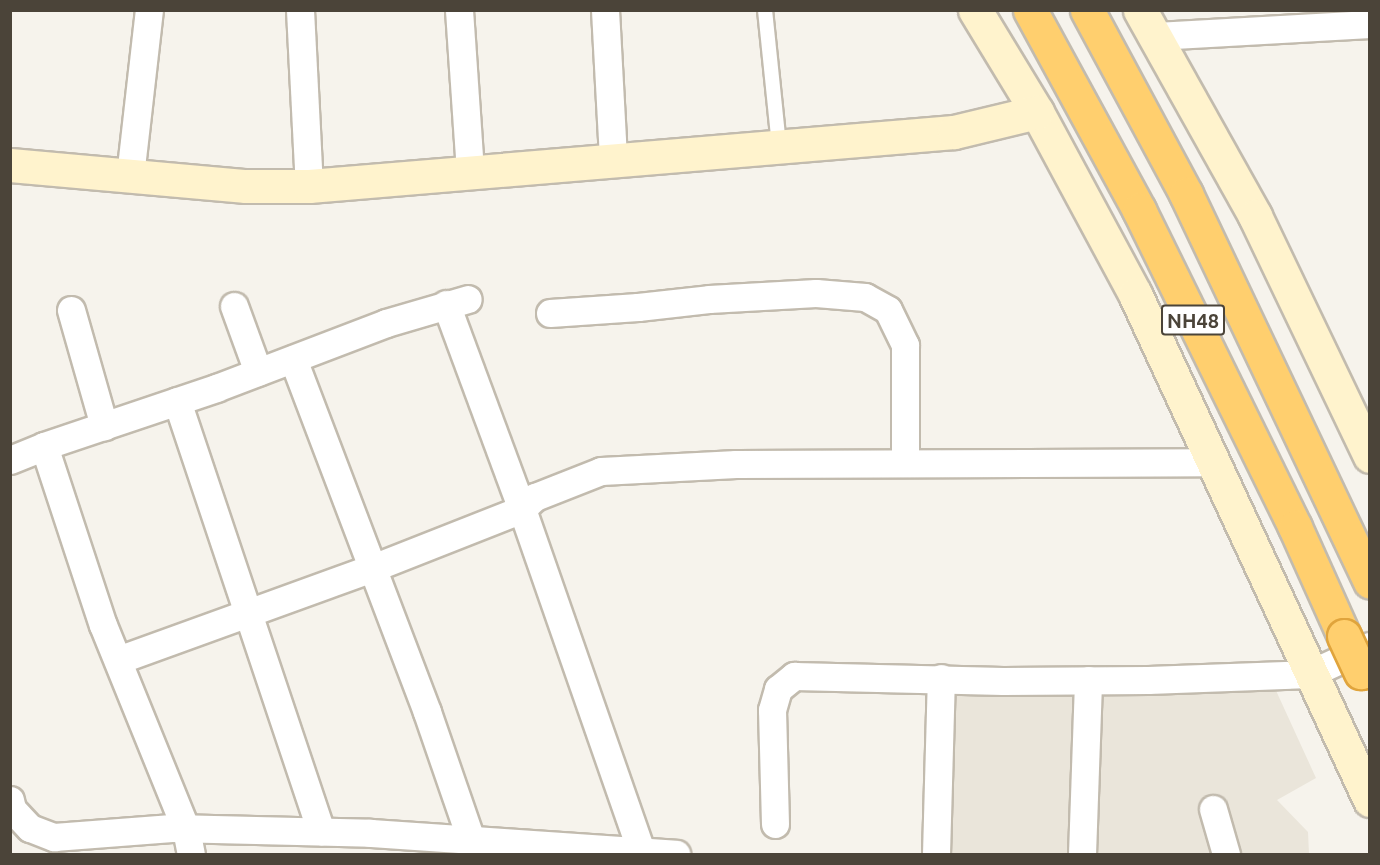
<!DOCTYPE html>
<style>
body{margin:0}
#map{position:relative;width:1380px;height:865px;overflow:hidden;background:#f6f3ec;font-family:Ubuntu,sans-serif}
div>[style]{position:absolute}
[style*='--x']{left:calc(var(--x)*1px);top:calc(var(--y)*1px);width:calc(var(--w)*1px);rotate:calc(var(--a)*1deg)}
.residential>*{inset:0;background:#eae5da}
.roads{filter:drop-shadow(2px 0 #c2bbae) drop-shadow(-2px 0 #c2bbae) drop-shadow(0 2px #c2bbae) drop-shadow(0 -2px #c2bbae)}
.lane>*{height:14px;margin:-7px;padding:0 7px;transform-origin:7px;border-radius:7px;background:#fff}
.street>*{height:27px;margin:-13.5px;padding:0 13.5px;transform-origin:13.5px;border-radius:13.5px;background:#fff}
.secondary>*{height:33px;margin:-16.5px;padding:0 16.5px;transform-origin:16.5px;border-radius:16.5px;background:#fff3cd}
.highway>*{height:33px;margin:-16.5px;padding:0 16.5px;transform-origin:16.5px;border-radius:16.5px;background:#ffcf6e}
.bridges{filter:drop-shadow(2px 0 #e0a43c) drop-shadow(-2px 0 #e0a43c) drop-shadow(0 2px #e0a43c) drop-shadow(0 -2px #e0a43c)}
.highway-bridge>*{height:33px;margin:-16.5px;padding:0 16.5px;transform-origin:16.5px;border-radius:16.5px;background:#ffcf6e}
span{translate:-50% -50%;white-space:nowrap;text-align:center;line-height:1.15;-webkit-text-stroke:4.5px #fff;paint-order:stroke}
.shield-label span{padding:2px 4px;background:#fff;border:2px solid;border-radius:4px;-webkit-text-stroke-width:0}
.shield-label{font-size:20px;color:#4b4439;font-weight:700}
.frame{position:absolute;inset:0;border:12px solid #4b4439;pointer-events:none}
</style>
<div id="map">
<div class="residential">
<div style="clip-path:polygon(941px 678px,1273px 684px,1316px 778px,1277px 800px,1308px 832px,1309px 854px,936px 854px)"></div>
</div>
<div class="roads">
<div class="lane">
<div style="--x:765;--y:10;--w:136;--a:84.1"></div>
</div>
<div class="street">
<div style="--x:300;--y:10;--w:176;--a:87.1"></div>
<div style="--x:459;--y:10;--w:161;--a:86.1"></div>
<div style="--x:605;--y:10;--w:149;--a:86.9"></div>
<div style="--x:1156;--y:36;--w:214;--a:-3.2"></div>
<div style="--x:130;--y:176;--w:167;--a:-83.5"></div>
<div style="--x:446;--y:304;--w:219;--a:69.7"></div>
<div style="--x:522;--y:509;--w:362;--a:70.8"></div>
<div style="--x:234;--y:306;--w:70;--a:70"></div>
<div style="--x:71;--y:310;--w:121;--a:74.1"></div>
<div style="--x:550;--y:313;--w:88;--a:-3.9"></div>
<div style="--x:638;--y:307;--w:71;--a:-6.4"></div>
<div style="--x:709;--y:299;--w:107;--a:-3.2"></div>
<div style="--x:816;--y:293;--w:49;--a:4.7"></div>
<div style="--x:865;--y:297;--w:26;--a:29"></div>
<div style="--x:888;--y:310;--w:39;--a:64"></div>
<div style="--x:905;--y:345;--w:118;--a:90"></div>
<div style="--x:293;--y:359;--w:378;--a:69.2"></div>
<div style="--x:427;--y:712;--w:135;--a:71"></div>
<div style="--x:177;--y:401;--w:454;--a:71.5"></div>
<div style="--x:44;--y:446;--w:188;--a:71.8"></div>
<div style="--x:103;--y:625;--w:220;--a:67.9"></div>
<div style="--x:186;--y:829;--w:25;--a:79"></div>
<div style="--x:10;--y:460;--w:37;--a:-22"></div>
<div style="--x:44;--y:446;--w:182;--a:-18.6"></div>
<div style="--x:216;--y:388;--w:182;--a:-20.9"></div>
<div style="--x:386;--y:323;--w:85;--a:-16.3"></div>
<div style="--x:118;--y:660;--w:268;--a:-19.9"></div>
<div style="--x:370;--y:569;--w:163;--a:-21.5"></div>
<div style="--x:522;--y:509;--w:18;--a:-43"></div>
<div style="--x:535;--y:497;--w:71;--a:-21.5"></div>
<div style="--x:601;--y:471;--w:135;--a:-3"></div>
<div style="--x:736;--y:464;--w:475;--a:-0.2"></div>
<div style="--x:10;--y:800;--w:9;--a:77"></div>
<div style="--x:12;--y:809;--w:26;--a:47"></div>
<div style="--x:30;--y:828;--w:26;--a:21"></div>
<div style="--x:54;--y:837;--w:118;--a:-4.4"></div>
<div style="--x:172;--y:828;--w:198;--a:1.4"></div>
<div style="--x:370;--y:833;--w:307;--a:3.9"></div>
<div style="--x:1213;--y:809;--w:47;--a:73.9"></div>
<div style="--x:775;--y:824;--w:114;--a:-91.5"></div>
<div style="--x:772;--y:710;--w:22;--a:-74"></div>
<div style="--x:778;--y:689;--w:21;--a:-39"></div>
<div style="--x:794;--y:676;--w:209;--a:1.4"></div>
<div style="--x:1003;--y:681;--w:145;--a:-0.4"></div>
<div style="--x:1148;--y:680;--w:161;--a:-2.1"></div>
<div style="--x:1309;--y:674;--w:67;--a:-24.7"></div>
<div style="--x:936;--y:854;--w:176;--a:-88.4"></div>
<div style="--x:1082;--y:854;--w:174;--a:-88"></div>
</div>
<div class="secondary">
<div style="--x:975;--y:10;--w:119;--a:58.7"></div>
<div style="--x:1037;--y:112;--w:207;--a:61.7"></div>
<div style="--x:1135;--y:294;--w:558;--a:65.09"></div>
<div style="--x:1140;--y:10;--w:236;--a:60.8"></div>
<div style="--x:1255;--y:216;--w:266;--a:64.4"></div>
<div style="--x:10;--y:165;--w:237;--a:5.1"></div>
<div style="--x:246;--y:186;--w:63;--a:0"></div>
<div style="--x:309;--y:186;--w:647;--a:-4.79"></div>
<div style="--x:954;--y:132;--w:85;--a:-13.5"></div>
</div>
<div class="highway">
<div style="--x:1030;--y:10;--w:228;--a:61.4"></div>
<div style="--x:1139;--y:210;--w:353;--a:63.8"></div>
<div style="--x:1295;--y:527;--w:120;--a:65.8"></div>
<div style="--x:1087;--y:10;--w:209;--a:61.7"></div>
<div style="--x:1186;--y:194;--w:429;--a:64.6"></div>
</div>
</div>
<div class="bridges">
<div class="highway-bridge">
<div style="--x:1344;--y:636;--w:40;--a:65"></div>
</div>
</div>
<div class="shield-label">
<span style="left:1193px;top:320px">NH48</span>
</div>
<div class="frame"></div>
</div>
